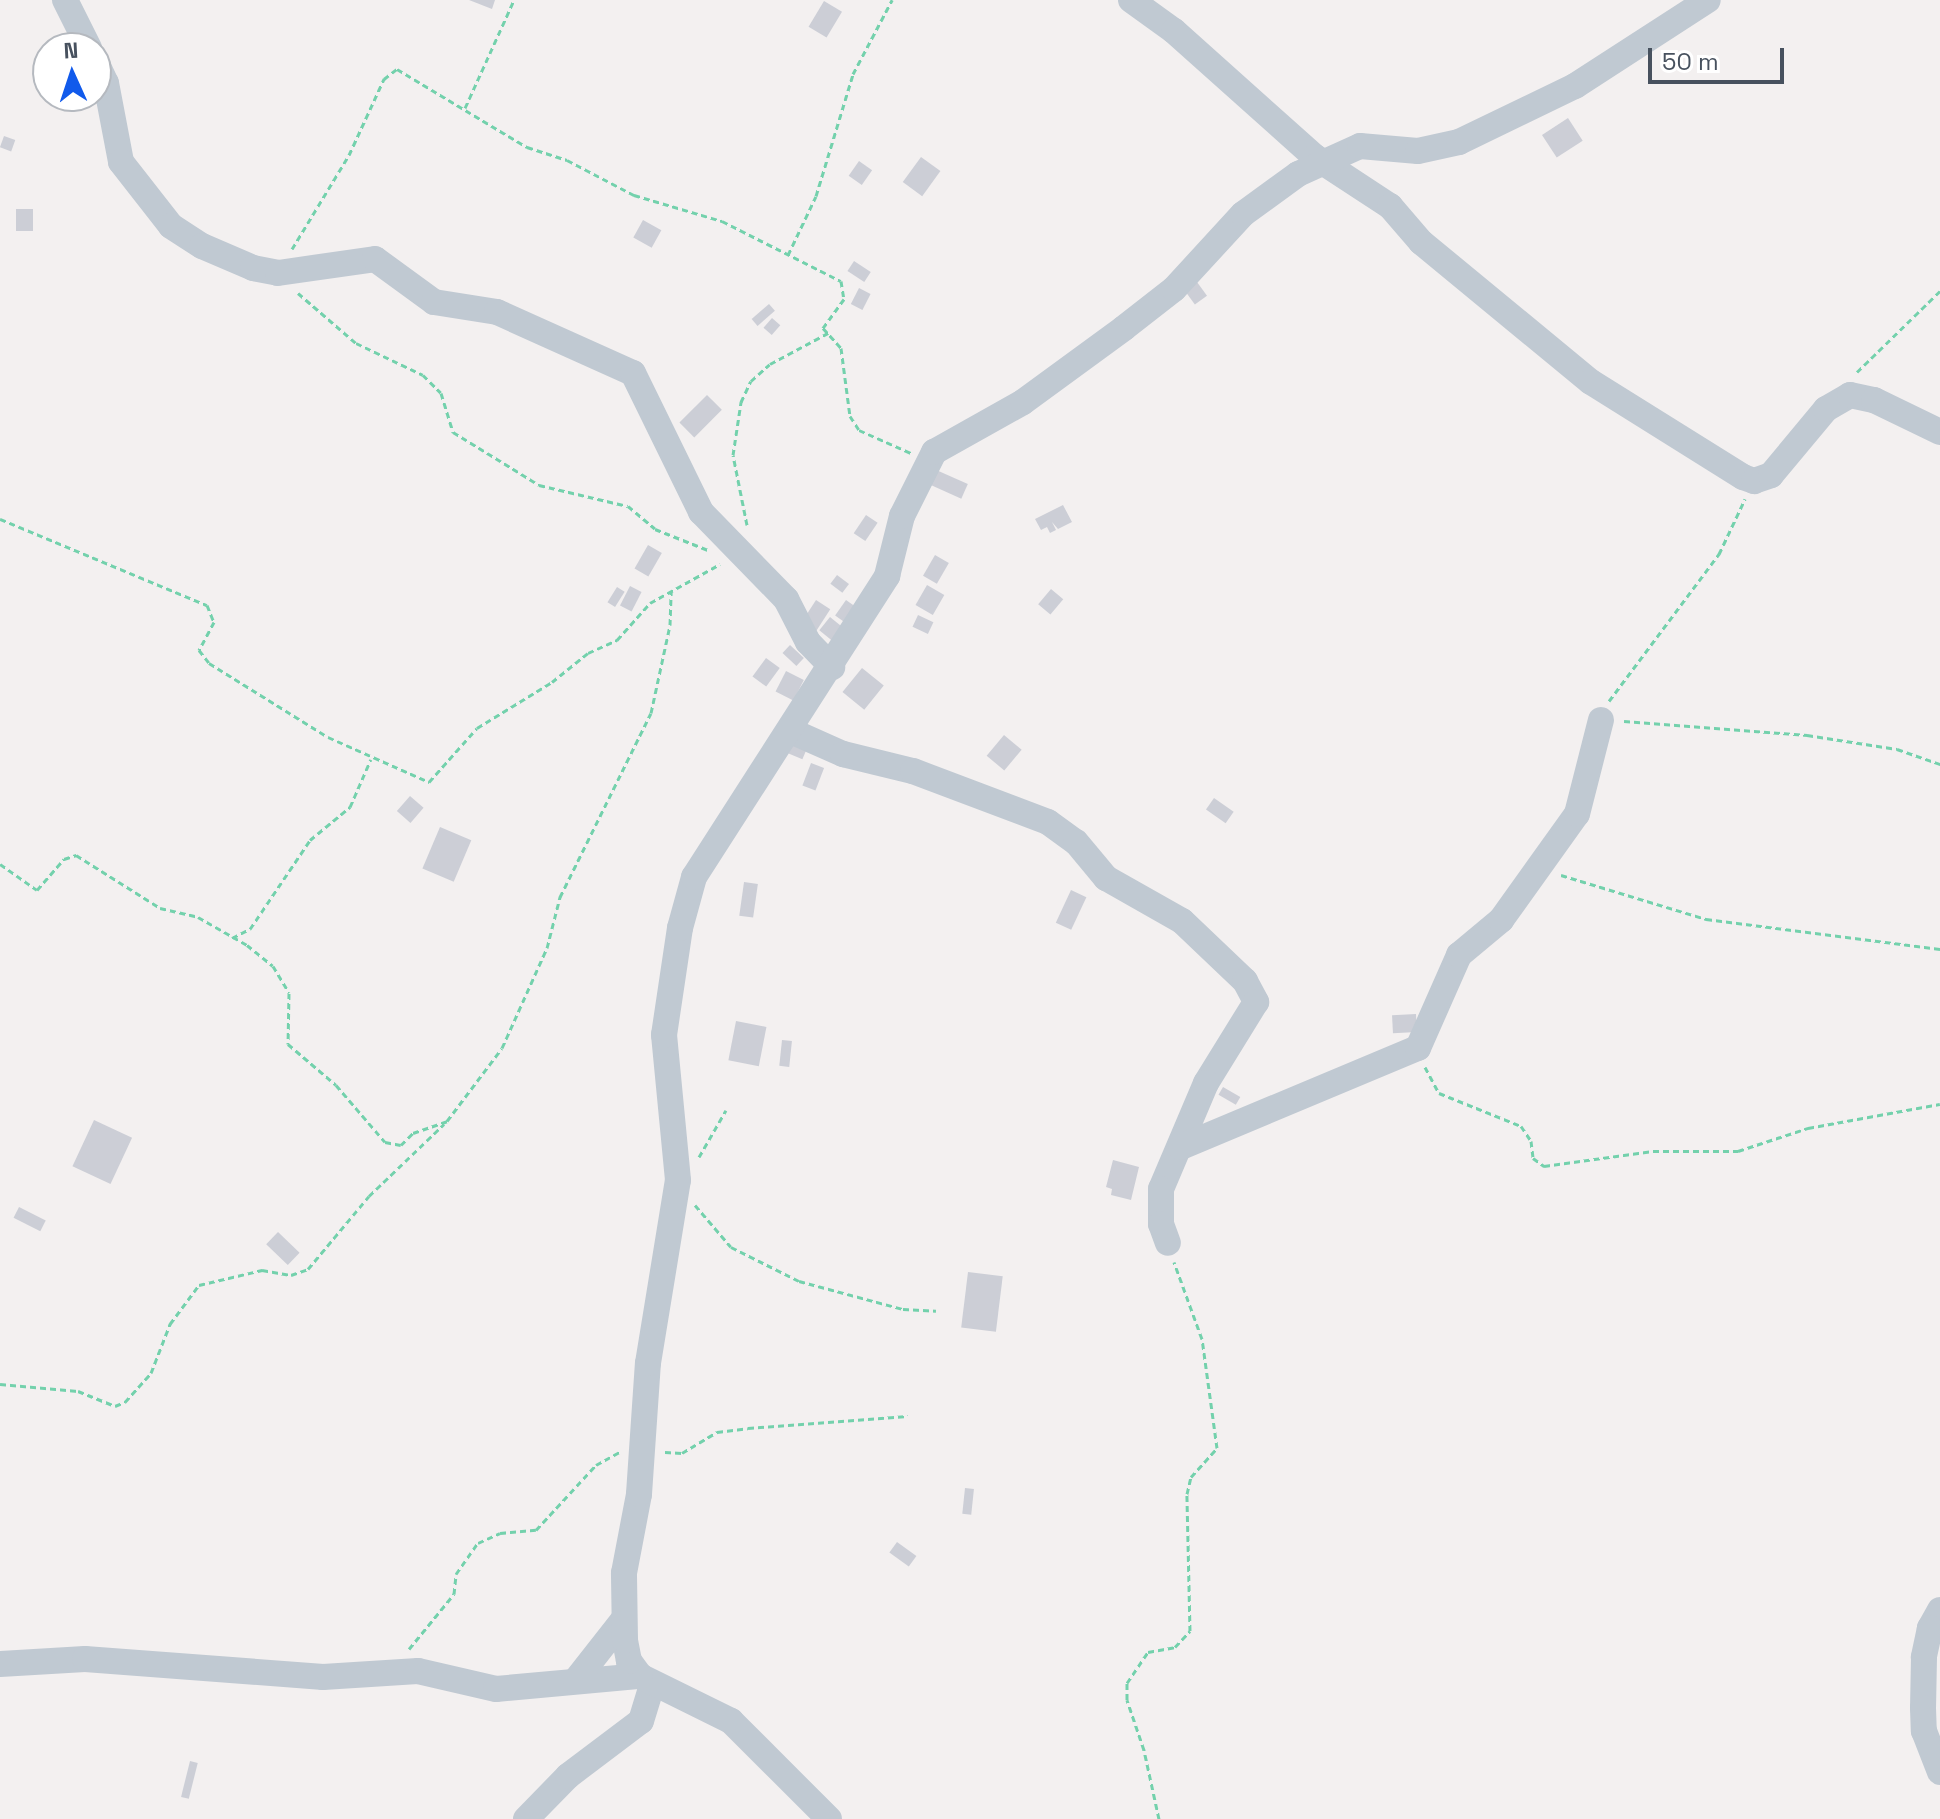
<!DOCTYPE html>
<style>
body{margin:0}
#map{position:relative;width:1940px;height:1819px;overflow:hidden;background:#f3f0f0;font-family:"Space Grotesk",sans-serif}
div>[style]{position:absolute}
[style*='--x']{left:calc(var(--x)*1px);top:calc(var(--y)*1px);width:calc(var(--w)*1px);rotate:calc(var(--a)*1deg)}
.building>*{inset:0;background:#ccced6;transform-origin:0 0}
.path>*{height:3px;margin-top:-1.5px;transform-origin:0;background:repeating-linear-gradient(90deg,#73d1ac 0 6px,transparent 0 10px)}
.minor>*{height:26px;margin:-13px;padding:0 13px;transform-origin:13px;border-radius:13px;background:#c0c9d2}
span{translate:-50% -50%;white-space:nowrap;text-align:center;line-height:1.15;-webkit-text-stroke:8px #fff;paint-order:stroke}
.north{position:absolute;left:32px;top:32px;width:80px;height:80px;box-sizing:border-box;background:#fff;border:2px solid #b5b9bf;border-radius:50%;rotate:357deg;font-size:22px;font-weight:700;line-height:32px;text-align:center;color:#47515e}
.north::after{content:'';display:block;margin:auto;width:28px;height:36px;background:#115aeb;clip-path:polygon(50% 0,100% 100%,50% 72%,0 100%)}
.scale{position:absolute;left:1648px;top:48px;width:136px;height:36px;box-sizing:border-box;border:4px solid #47515e;border-top:0;padding-left:10px;font-size:24px;line-height:28px;white-space:nowrap;color:#47515e;-webkit-text-stroke:6px #fff;paint-order:stroke}
</style>
<div id="map">
<div class="building">
<div style="clip-path:polygon(469px 0,495px 0,492px 9px)"></div>
<div style="left:824px;top:1px;width:21px;height:30px;rotate:31deg"></div>
<div style="left:1568px;top:118px;width:27px;height:31px;rotate:57deg"></div>
<div style="left:4px;top:136px;width:12px;height:12px;rotate:20deg"></div>
<div style="left:921px;top:157px;width:24px;height:31px;rotate:36deg"></div>
<div style="left:859px;top:161px;width:16px;height:18px;rotate:35deg"></div>
<div style="left:16px;top:209px;width:17px;height:22px"></div>
<div style="left:643px;top:220px;width:21px;height:20px;rotate:29deg"></div>
<div style="left:854px;top:261px;width:20px;height:12px;rotate:33deg"></div>
<div style="left:1197px;top:282px;width:17px;height:15px;rotate:54deg"></div>
<div style="left:859px;top:288px;width:13px;height:18px;rotate:27deg"></div>
<div style="left:769px;top:304px;width:9px;height:23px;rotate:49deg"></div>
<div style="left:772px;top:318px;width:11px;height:13px;rotate:41deg"></div>
<div style="left:707px;top:395px;width:21px;height:39px;rotate:45deg"></div>
<div style="left:934px;top:469px;width:37px;height:16px;rotate:24deg"></div>
<div style="clip-path:polygon(1063px 505px,1072px 522px,1058px 529px,1052px 522px,1056px 530px,1050px 533px,1047px 527px,1041px 530px,1035px 519px)"></div>
<div style="left:866px;top:515px;width:14px;height:22px;rotate:34deg"></div>
<div style="left:648px;top:545px;width:16px;height:27px;rotate:30deg"></div>
<div style="left:935px;top:555px;width:16px;height:24px;rotate:30deg"></div>
<div style="left:837px;top:575px;width:15px;height:11px;rotate:37deg"></div>
<div style="left:927px;top:585px;width:20px;height:23px;rotate:30deg"></div>
<div style="left:630px;top:586px;width:13px;height:22px;rotate:27deg"></div>
<div style="left:617px;top:587px;width:9px;height:18px;rotate:32deg"></div>
<div style="left:1051px;top:589px;width:16px;height:20px;rotate:40deg"></div>
<div style="left:816px;top:600px;width:17px;height:27px;rotate:33deg"></div>
<div style="left:846px;top:600px;width:16px;height:19px;rotate:35deg"></div>
<div style="left:918px;top:615px;width:17px;height:13px;rotate:25deg"></div>
<div style="left:830px;top:617px;width:21px;height:17px;rotate:39deg"></div>
<div style="left:790px;top:645px;width:19px;height:11px;rotate:43deg"></div>
<div style="left:766px;top:658px;width:17px;height:23px;rotate:36deg"></div>
<div style="left:862px;top:668px;width:28px;height:31px;rotate:39deg"></div>
<div style="left:786px;top:671px;width:20px;height:23px;rotate:27deg"></div>
<div style="left:1004px;top:735px;width:23px;height:27px;rotate:40deg"></div>
<div style="left:796px;top:736px;width:15px;height:19px;rotate:23deg"></div>
<div style="left:811px;top:763px;width:14px;height:24px;rotate:21deg"></div>
<div style="left:410px;top:796px;width:18px;height:20px;rotate:41deg"></div>
<div style="left:1214px;top:798px;width:24px;height:14px;rotate:35deg"></div>
<div style="left:440px;top:827px;width:34px;height:45px;rotate:23deg"></div>
<div style="left:744px;top:882px;width:14px;height:34px;rotate:8deg"></div>
<div style="left:1071px;top:890px;width:17px;height:36px;rotate:25deg"></div>
<div style="left:1416px;top:1014px;width:18px;height:24px;rotate:87deg"></div>
<div style="left:736px;top:1021px;width:31px;height:40px;rotate:11deg"></div>
<div style="left:782px;top:1040px;width:10px;height:26px;rotate:6deg"></div>
<div style="left:1223px;top:1087px;width:20px;height:9px;rotate:30deg"></div>
<div style="left:94px;top:1120px;width:42px;height:51px;rotate:25deg"></div>
<div style="clip-path:polygon(1113px 1160px,1139px 1167px,1131px 1200px,1111px 1195px,1112px 1189px,1106px 1187px)"></div>
<div style="left:19px;top:1207px;width:30px;height:12px;rotate:27deg"></div>
<div style="left:278px;top:1232px;width:30px;height:17px;rotate:44deg"></div>
<div style="left:968px;top:1272px;width:35px;height:56px;rotate:7deg"></div>
<div style="left:965px;top:1488px;width:9px;height:26px;rotate:6deg"></div>
<div style="left:897px;top:1542px;width:24px;height:13px;rotate:36deg"></div>
<div style="left:190px;top:1761px;width:8px;height:37px;rotate:14deg"></div>
</div>
<div class="path">
<div style="--x:465;--y:108;--w:119;--a:-65.6"></div>
<div style="--x:292;--y:249;--w:110;--a:-58.8"></div>
<div style="--x:349;--y:155;--w:84;--a:-65.3"></div>
<div style="--x:384;--y:79;--w:16;--a:-38"></div>
<div style="--x:397;--y:69;--w:152;--a:31"></div>
<div style="--x:527;--y:147;--w:42;--a:18"></div>
<div style="--x:567;--y:160;--w:76;--a:27.6"></div>
<div style="--x:634;--y:195;--w:92;--a:16.5"></div>
<div style="--x:722;--y:221;--w:133;--a:26.8"></div>
<div style="--x:841;--y:281;--w:18;--a:81"></div>
<div style="--x:844;--y:299;--w:36;--a:126"></div>
<div style="--x:823;--y:328;--w:27;--a:48"></div>
<div style="--x:841;--y:348;--w:69;--a:82.5"></div>
<div style="--x:850;--y:416;--w:17;--a:57"></div>
<div style="--x:859;--y:430;--w:57;--a:23.9"></div>
<div style="--x:788;--y:255;--w:65;--a:-64.6"></div>
<div style="--x:816;--y:196;--w:127;--a:-73.1"></div>
<div style="--x:853;--y:74;--w:84;--a:-62.2"></div>
<div style="--x:298;--y:293;--w:77;--a:40.8"></div>
<div style="--x:356;--y:343;--w:74;--a:25.5"></div>
<div style="--x:423;--y:375;--w:25;--a:45"></div>
<div style="--x:441;--y:393;--w:41;--a:72.9"></div>
<div style="--x:453;--y:432;--w:101;--a:31.6"></div>
<div style="--x:539;--y:485;--w:91;--a:13.3"></div>
<div style="--x:628;--y:506;--w:35;--a:40"></div>
<div style="--x:655;--y:529;--w:57;--a:21.6"></div>
<div style="--x:1857;--y:372;--w:116;--a:-44.3"></div>
<div style="--x:0;--y:519;--w:224;--a:22.6"></div>
<div style="--x:207;--y:605;--w:18;--a:68"></div>
<div style="--x:214;--y:622;--w:32;--a:118"></div>
<div style="--x:199;--y:650;--w:16;--a:52"></div>
<div style="--x:209;--y:663;--w:140;--a:31.9"></div>
<div style="--x:328;--y:737;--w:111;--a:24"></div>
<div style="--x:429;--y:782;--w:72;--a:-48.4"></div>
<div style="--x:477;--y:728;--w:88;--a:-31.5"></div>
<div style="--x:552;--y:682;--w:46;--a:-38.9"></div>
<div style="--x:588;--y:653;--w:32;--a:-24"></div>
<div style="--x:617;--y:640;--w:50;--a:-48.3"></div>
<div style="--x:650;--y:603;--w:80;--a:-29.1"></div>
<div style="--x:747;--y:525;--w:71;--a:-101.3"></div>
<div style="--x:733;--y:455;--w:54;--a:-81.4"></div>
<div style="--x:741;--y:402;--w:23;--a:-65"></div>
<div style="--x:751;--y:381;--w:25;--a:-42"></div>
<div style="--x:770;--y:364;--w:66;--a:-28.1"></div>
<div style="--x:1609;--y:701;--w:184;--a:-53.2"></div>
<div style="--x:1719;--y:554;--w:61;--a:-64.7"></div>
<div style="--x:1624;--y:721;--w:184;--a:4.4"></div>
<div style="--x:1807;--y:735;--w:91;--a:8.8"></div>
<div style="--x:1897;--y:749;--w:46;--a:19.2"></div>
<div style="--x:0;--y:864;--w:45;--a:35.1"></div>
<div style="--x:37;--y:890;--w:41;--a:-48.9"></div>
<div style="--x:64;--y:859;--w:13;--a:-18"></div>
<div style="--x:76;--y:855;--w:99;--a:32.2"></div>
<div style="--x:160;--y:908;--w:39;--a:13"></div>
<div style="--x:198;--y:917;--w:56;--a:29.7"></div>
<div style="--x:247;--y:945;--w:33;--a:39"></div>
<div style="--x:273;--y:966;--w:31;--a:59"></div>
<div style="--x:289;--y:993;--w:51;--a:91.1"></div>
<div style="--x:288;--y:1044;--w:63;--a:40.5"></div>
<div style="--x:336;--y:1085;--w:75;--a:49.3"></div>
<div style="--x:385;--y:1142;--w:16;--a:11"></div>
<div style="--x:401;--y:1145;--w:17;--a:-45"></div>
<div style="--x:413;--y:1133;--w:36;--a:-19"></div>
<div style="--x:447;--y:1121;--w:91;--a:-53"></div>
<div style="--x:502;--y:1048;--w:110;--a:-65.8"></div>
<div style="--x:547;--y:948;--w:53;--a:-75.7"></div>
<div style="--x:560;--y:897;--w:205;--a:-63.7"></div>
<div style="--x:651;--y:713;--w:90;--a:-77.8"></div>
<div style="--x:670;--y:625;--w:34;--a:-88"></div>
<div style="--x:1561;--y:875;--w:152;--a:16.9"></div>
<div style="--x:1706;--y:919;--w:236;--a:7.3"></div>
<div style="--x:232;--y:938;--w:20;--a:-27"></div>
<div style="--x:250;--y:929;--w:107;--a:-56"></div>
<div style="--x:310;--y:840;--w:52;--a:-39.5"></div>
<div style="--x:350;--y:807;--w:52;--a:-66.4"></div>
<div style="--x:1425;--y:1067;--w:30;--a:62"></div>
<div style="--x:1439;--y:1093;--w:88;--a:21.9"></div>
<div style="--x:1521;--y:1126;--w:18;--a:56"></div>
<div style="--x:1531;--y:1141;--w:17;--a:83"></div>
<div style="--x:1533;--y:1158;--w:14;--a:36"></div>
<div style="--x:1544;--y:1166;--w:110;--a:-7.8"></div>
<div style="--x:1653;--y:1151;--w:85;--a:0"></div>
<div style="--x:1738;--y:1151;--w:74;--a:-18.2"></div>
<div style="--x:1808;--y:1128;--w:134;--a:-10.3"></div>
<div style="--x:699;--y:1157;--w:54;--a:-60.1"></div>
<div style="--x:695;--y:1205;--w:55;--a:49.4"></div>
<div style="--x:731;--y:1247;--w:76;--a:26.6"></div>
<div style="--x:799;--y:1281;--w:108;--a:15.1"></div>
<div style="--x:903;--y:1309;--w:33;--a:3"></div>
<div style="--x:0;--y:1384;--w:78;--a:5.1"></div>
<div style="--x:78;--y:1391;--w:40;--a:22"></div>
<div style="--x:115;--y:1406;--w:11;--a:-22"></div>
<div style="--x:125;--y:1402;--w:39;--a:-48"></div>
<div style="--x:151;--y:1373;--w:53;--a:-68.8"></div>
<div style="--x:170;--y:1324;--w:49;--a:-53.4"></div>
<div style="--x:199;--y:1285;--w:65;--a:-13.4"></div>
<div style="--x:262;--y:1270;--w:29;--a:10"></div>
<div style="--x:291;--y:1275;--w:18;--a:-19"></div>
<div style="--x:308;--y:1269;--w:95;--a:-50.1"></div>
<div style="--x:369;--y:1196;--w:104;--a:-43.8"></div>
<div style="--x:665;--y:1452;--w:17;--a:3"></div>
<div style="--x:682;--y:1453;--w:41;--a:-31"></div>
<div style="--x:717;--y:1432;--w:31;--a:-7"></div>
<div style="--x:748;--y:1428;--w:160;--a:-4.3"></div>
<div style="--x:409;--y:1649;--w:71;--a:-50.7"></div>
<div style="--x:454;--y:1594;--w:20;--a:-84"></div>
<div style="--x:456;--y:1574;--w:38;--a:-55"></div>
<div style="--x:478;--y:1543;--w:24;--a:-24"></div>
<div style="--x:500;--y:1533;--w:36;--a:-5"></div>
<div style="--x:536;--y:1530;--w:88;--a:-47.3"></div>
<div style="--x:596;--y:1465;--w:29;--a:-29"></div>
<div style="--x:1159;--y:1819;--w:71;--a:-102.3"></div>
<div style="--x:1144;--y:1750;--w:53;--a:-108.8"></div>
<div style="--x:1127;--y:1700;--w:17;--a:-90"></div>
<div style="--x:1127;--y:1683;--w:37;--a:-56"></div>
<div style="--x:1148;--y:1652;--w:27;--a:-10"></div>
<div style="--x:1175;--y:1647;--w:22;--a:-47"></div>
<div style="--x:1190;--y:1631;--w:137;--a:-91.3"></div>
<div style="--x:1187;--y:1494;--w:17;--a:-77"></div>
<div style="--x:1191;--y:1477;--w:39;--a:-48"></div>
<div style="--x:1217;--y:1448;--w:110;--a:-97.8"></div>
<div style="--x:1202;--y:1339;--w:82;--a:-110"></div>
</div>
<div class="minor">
<div style="--x:65;--y:0;--w:54;--a:63.4"></div>
<div style="--x:1131;--y:0;--w:53;--a:35.8"></div>
<div style="--x:1174;--y:31;--w:189;--a:41.8"></div>
<div style="--x:1315;--y:157;--w:90;--a:33.2"></div>
<div style="--x:1390;--y:206;--w:48;--a:49.3"></div>
<div style="--x:1421;--y:242;--w:220;--a:39.5"></div>
<div style="--x:1591;--y:382;--w:179;--a:32"></div>
<div style="--x:1743;--y:477;--w:12;--a:20"></div>
<div style="--x:1754;--y:481;--w:18;--a:-19"></div>
<div style="--x:1771;--y:475;--w:86;--a:-50.2"></div>
<div style="--x:1826;--y:409;--w:28;--a:-30"></div>
<div style="--x:1850;--y:395;--w:25;--a:12"></div>
<div style="--x:1874;--y:400;--w:73;--a:25.9"></div>
<div style="--x:96;--y:62;--w:23;--a:65"></div>
<div style="--x:106;--y:83;--w:80;--a:79.2"></div>
<div style="--x:121;--y:162;--w:81;--a:52"></div>
<div style="--x:171;--y:226;--w:37;--a:33"></div>
<div style="--x:202;--y:246;--w:56;--a:23.3"></div>
<div style="--x:253;--y:268;--w:25;--a:11"></div>
<div style="--x:278;--y:273;--w:98;--a:-8.2"></div>
<div style="--x:375;--y:259;--w:73;--a:36.1"></div>
<div style="--x:434;--y:302;--w:64;--a:9"></div>
<div style="--x:497;--y:312;--w:149;--a:24.2"></div>
<div style="--x:633;--y:373;--w:155;--a:63.9"></div>
<div style="--x:701;--y:512;--w:122;--a:45.7"></div>
<div style="--x:786;--y:599;--w:48;--a:62.9"></div>
<div style="--x:808;--y:642;--w:35;--a:46"></div>
<div style="--x:791;--y:731;--w:57;--a:23.9"></div>
<div style="--x:843;--y:754;--w:72;--a:13.7"></div>
<div style="--x:913;--y:771;--w:144;--a:20.7"></div>
<div style="--x:1048;--y:822;--w:34;--a:36"></div>
<div style="--x:1076;--y:842;--w:47;--a:50.2"></div>
<div style="--x:1106;--y:878;--w:87;--a:29.5"></div>
<div style="--x:1182;--y:921;--w:87;--a:43.6"></div>
<div style="--x:1245;--y:981;--w:24;--a:62"></div>
<div style="--x:1256;--y:1002;--w:95;--a:121.7"></div>
<div style="--x:1206;--y:1083;--w:115;--a:113"></div>
<div style="--x:1161;--y:1189;--w:35;--a:90"></div>
<div style="--x:1161;--y:1224;--w:20;--a:70"></div>
<div style="--x:1181;--y:1147;--w:257;--a:-22.7"></div>
<div style="--x:1418;--y:1048;--w:102;--a:-66.2"></div>
<div style="--x:1459;--y:955;--w:55;--a:-39.8"></div>
<div style="--x:1501;--y:920;--w:130;--a:-54.4"></div>
<div style="--x:1577;--y:814;--w:97;--a:-75.7"></div>
<div style="--x:1940;--y:1610;--w:21;--a:119"></div>
<div style="--x:1930;--y:1628;--w:30;--a:102"></div>
<div style="--x:1924;--y:1657;--w:51;--a:91.1"></div>
<div style="--x:1923;--y:1708;--w:23;--a:88"></div>
<div style="--x:1924;--y:1731;--w:44;--a:68.7"></div>
<div style="--x:0;--y:1664;--w:85;--a:-3.4"></div>
<div style="--x:85;--y:1659;--w:239;--a:4.3"></div>
<div style="--x:323;--y:1677;--w:95;--a:-3.6"></div>
<div style="--x:418;--y:1671;--w:80;--a:13"></div>
<div style="--x:496;--y:1689;--w:145;--a:-5.2"></div>
<div style="--x:576;--y:1680;--w:76;--a:-51.9"></div>
<div style="--x:526;--y:1819;--w:60;--a:-45.7"></div>
<div style="--x:568;--y:1776;--w:91;--a:-37"></div>
<div style="--x:641;--y:1721;--w:37;--a:-73"></div>
<div style="--x:829;--y:1819;--w:139;--a:-135"></div>
<div style="--x:731;--y:1721;--w:102;--a:-153.7"></div>
<div style="--x:640;--y:1676;--w:19;--a:-126"></div>
<div style="--x:629;--y:1661;--w:21;--a:-101"></div>
<div style="--x:625;--y:1640;--w:67;--a:-90.9"></div>
<div style="--x:624;--y:1573;--w:80;--a:-79.2"></div>
<div style="--x:639;--y:1494;--w:131;--a:-86.1"></div>
<div style="--x:648;--y:1363;--w:185;--a:-80.7"></div>
<div style="--x:678;--y:1180;--w:146;--a:-95.5"></div>
<div style="--x:664;--y:1035;--w:108;--a:-81.5"></div>
<div style="--x:680;--y:928;--w:53;--a:-74.6"></div>
<div style="--x:694;--y:877;--w:358;--a:-57.3"></div>
<div style="--x:887;--y:576;--w:62;--a:-76"></div>
<div style="--x:902;--y:516;--w:72;--a:-63.4"></div>
<div style="--x:934;--y:452;--w:102;--a:-29.3"></div>
<div style="--x:1023;--y:402;--w:125;--a:-36.2"></div>
<div style="--x:1124;--y:328;--w:63;--a:-38"></div>
<div style="--x:1174;--y:289;--w:102;--a:-47.4"></div>
<div style="--x:1243;--y:214;--w:68;--a:-36"></div>
<div style="--x:1298;--y:174;--w:68;--a:-24.3"></div>
<div style="--x:1360;--y:146;--w:58;--a:4.9"></div>
<div style="--x:1418;--y:151;--w:42;--a:-12.4"></div>
<div style="--x:1459;--y:142;--w:129;--a:-25.8"></div>
<div style="--x:1575;--y:86;--w:158;--a:-32.9"></div>
</div>
<div class="north">N</div>
<div class="scale">50 m</div>
</div>
